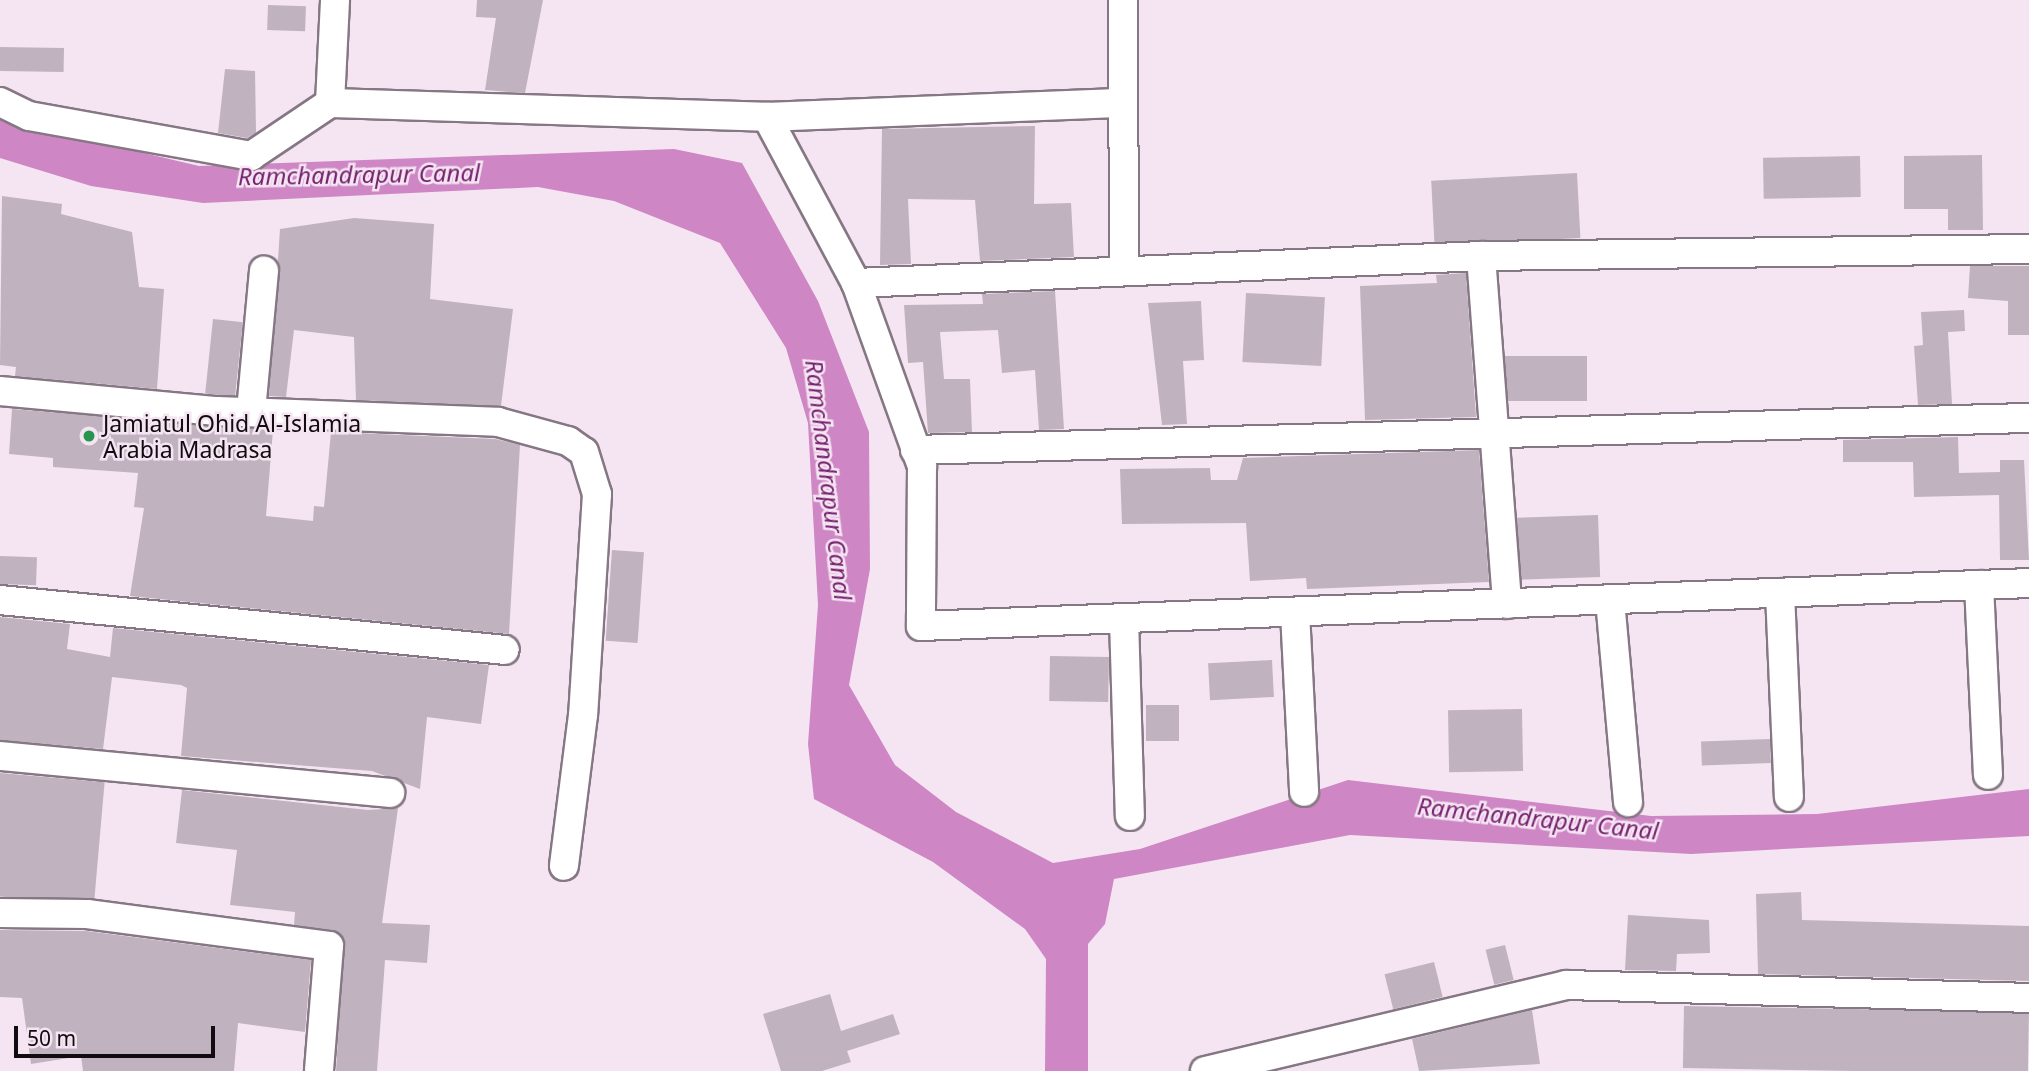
<!DOCTYPE html>
<style>
body{margin:0}
#map{position:relative;width:2029px;height:1071px;overflow:hidden;background:#f5e5f2;font-family:"Noto Sans",sans-serif}
div>[style]{position:absolute}
[style*='--x']{left:calc(var(--x)*1px);top:calc(var(--y)*1px);width:calc(var(--w)*1px);rotate:calc(var(--a)*1deg)}
.water>*{inset:0;background:#ce86c5}
.building>*{inset:0;background:#c1b2bf;transform-origin:0 0}
.roads{filter:drop-shadow(2px 0 #857783) drop-shadow(-2px 0 #857783) drop-shadow(0 2px #857783) drop-shadow(0 -2px #857783)}
.minor>*{height:28px;margin:-14px;padding:0 14px;transform-origin:14px;border-radius:14px;background:#fff}
.dots>*{width:19px;height:19px;translate:-50% -50%;box-sizing:border-box;border:4px solid #f5e5f2;border-radius:50%}
span{translate:-50% -50%;white-space:nowrap;text-align:center;line-height:1.15;-webkit-text-stroke:5px #f5e5f2;paint-order:stroke}
.poi-label{font-size:23px;color:#110c10}
.left{translate:0 -50%;text-align:left}
.water-label{font-size:24px;color:#772270;font-style:italic}
.scale{position:absolute;left:14px;top:1026px;width:201px;height:32px;box-sizing:border-box;border:4px solid #110c10;border-top:0;padding-left:9px;font-size:21px;line-height:24px;white-space:nowrap;color:#110c10;-webkit-text-stroke:5px #f5e5f2;paint-order:stroke}
</style>
<div id="map">
<div class="water">
<div style="clip-path:polygon(0 119px,199px 166px,674px 149px,742px 163px,818px 301px,869px 432px,870px 569px,849px 685px,895px 765px,956px 812px,1053px 863px,1140px 849px,1348px 780px,1651px 816px,1817px 814px,2029px 789px,2029px 836px,1691px 854px,1350px 835px,1114px 879px,1105px 924px,1088px 944px,1088px 1071px,1045px 1071px,1046px 959px,1025px 929px,933px 862px,814px 799px,808px 744px,818px 605px,808px 423px,786px 348px,720px 243px,614px 201px,538px 187px,203px 203px,91px 186px,0 158px)"></div>
</div>
<div class="building">
<div style="clip-path:polygon(477px 0,543px 0,525px 93px,485px 90px,496px 18px,476px 17px)"></div>
<div style="left:268px;top:5px;width:38px;height:25px;rotate:2deg"></div>
<div style="left:0;top:47px;width:64px;height:24px;rotate:1deg"></div>
<div style="clip-path:polygon(225px 69px,255px 71px,256px 133px,247px 138px,218px 133px)"></div>
<div style="clip-path:polygon(1035px 126px,1034px 204px,1071px 203px,1074px 257px,980px 261px,975px 200px,908px 199px,911px 264px,880px 265px,882px 129px)"></div>
<div style="clip-path:polygon(1982px 155px,1983px 230px,1948px 230px,1948px 209px,1904px 209px,1904px 156px)"></div>
<div style="left:1860px;top:156px;width:41px;height:97px;rotate:89deg"></div>
<div style="left:1577px;top:173px;width:65px;height:146px;rotate:87deg"></div>
<div style="clip-path:polygon(2px 196px,62px 204px,61px 214px,132px 232px,139px 287px,164px 289px,157px 389px,15px 376px,16px 367px,0 365px)"></div>
<div style="clip-path:polygon(354px 218px,434px 224px,430px 299px,513px 309px,501px 406px,356px 400px,354px 337px,294px 330px,286px 397px,269px 396px,280px 229px)"></div>
<div style="clip-path:polygon(1970px 266px,2029px 266px,2029px 335px,2008px 335px,2008px 301px,1968px 298px)"></div>
<div style="clip-path:polygon(1466px 273px,1476px 417px,1365px 420px,1360px 286px,1437px 283px,1436px 275px)"></div>
<div style="clip-path:polygon(1055px 291px,1064px 429px,1039px 430px,1035px 370px,1002px 373px,998px 330px,940px 332px,944px 379px,970px 379px,972px 432px,928px 433px,923px 362px,908px 363px,904px 305px,983px 304px,982px 294px)"></div>
<div style="left:1246px;top:293px;width:79px;height:69px;rotate:3deg"></div>
<div style="clip-path:polygon(1201px 301px,1204px 360px,1183px 361px,1187px 424px,1162px 425px,1148px 303px)"></div>
<div style="clip-path:polygon(1964px 310px,1965px 331px,1948px 332px,1952px 404px,1918px 405px,1914px 346px,1923px 345px,1921px 312px)"></div>
<div style="left:213px;top:319px;width:30px;height:75px;rotate:6deg"></div>
<div style="left:1505px;top:356px;width:82px;height:45px"></div>
<div style="clip-path:polygon(12px 409px,273px 430px,266px 516px,313px 521px,314px 506px,324px 507px,331px 432px,495px 439px,520px 445px,509px 634px,130px 596px,144px 508px,134px 507px,138px 473px,53px 467px,53px 458px,9px 454px)"></div>
<div style="clip-path:polygon(1958px 437px,1959px 473px,2000px 472px,2000px 460px,2024px 460px,2029px 560px,2000px 560px,1999px 495px,1914px 497px,1913px 462px,1843px 462px,1843px 440px)"></div>
<div style="clip-path:polygon(1479px 450px,1489px 582px,1307px 589px,1306px 578px,1250px 581px,1246px 523px,1122px 524px,1120px 469px,1210px 468px,1211px 480px,1237px 480px,1243px 458px)"></div>
<div style="left:1598px;top:515px;width:62px;height:81px;rotate:88deg"></div>
<div style="left:612px;top:550px;width:32px;height:91px;rotate:4deg"></div>
<div style="left:0;top:556px;width:37px;height:28px;rotate:2deg"></div>
<div style="clip-path:polygon(0 617px,70px 624px,67px 649px,110px 657px,113px 628px,489px 665px,481px 724px,427px 717px,420px 789px,372px 771px,181px 756px,187px 688px,181px 685px,112px 677px,103px 749px,0 740px)"></div>
<div style="left:1050px;top:656px;width:59px;height:45px;rotate:1deg"></div>
<div style="left:1272px;top:660px;width:37px;height:64px;rotate:87deg"></div>
<div style="left:1146px;top:705px;width:33px;height:36px"></div>
<div style="left:1522px;top:709px;width:62px;height:74px;rotate:89deg"></div>
<div style="left:1770px;top:739px;width:24px;height:69px;rotate:88deg"></div>
<div style="left:0;top:773px;width:105px;height:123px;rotate:5deg"></div>
<div style="clip-path:polygon(182px 790px,368px 810px,398px 808px,382px 923px,430px 925px,427px 963px,385px 960px,377px 1071px,336px 1071px,344px 939px,332px 930px,294px 925px,295px 912px,230px 905px,237px 850px,176px 843px)"></div>
<div style="clip-path:polygon(1801px 892px,1802px 920px,2029px 926px,2029px 981px,1758px 974px,1756px 894px)"></div>
<div style="clip-path:polygon(1628px 915px,1709px 920px,1710px 953px,1677px 954px,1676px 971px,1625px 970px)"></div>
<div style="clip-path:polygon(0 930px,86px 931px,311px 960px,305px 1032px,238px 1023px,234px 1071px,83px 1071px,81px 1056px,31px 1064px,22px 998px,0 997px)"></div>
<div style="left:1505px;top:945px;width:36px;height:20px;rotate:76deg"></div>
<div style="left:1434px;top:962px;width:36px;height:51px;rotate:76deg"></div>
<div style="clip-path:polygon(830px 994px,841px 1031px,893px 1014px,900px 1034px,847px 1051px,851px 1062px,822px 1071px,781px 1071px,763px 1014px)"></div>
<div style="left:1684px;top:1006px;width:345px;height:62px;rotate:1deg"></div>
<div style="clip-path:polygon(1532px 1010px,1540px 1064px,1419px 1071px,1412px 1039px)"></div>
</div>
<div class="roads">
<div class="minor">
<div style="--x:1123;--y:0;--w:271;--a:89.8"></div>
<div style="--x:0;--y:102;--w:32;--a:26"></div>
<div style="--x:29;--y:116;--w:226;--a:10.2"></div>
<div style="--x:251;--y:156;--w:95;--a:-33.9"></div>
<div style="--x:330;--y:103;--w:437;--a:1.8"></div>
<div style="--x:767;--y:117;--w:188;--a:61.8"></div>
<div style="--x:856;--y:283;--w:195;--a:70.2"></div>
<div style="--x:922;--y:466;--w:160;--a:90.4"></div>
<div style="--x:921;--y:626;--w:1109;--a:-2.22"></div>
<div style="--x:330;--y:103;--w:103;--a:-87.2"></div>
<div style="--x:767;--y:117;--w:356;--a:-2.3"></div>
<div style="--x:1481;--y:256;--w:349;--a:85.7"></div>
<div style="--x:856;--y:283;--w:626;--a:-2.47"></div>
<div style="--x:1481;--y:256;--w:548;--a:-0.73"></div>
<div style="--x:0;--y:391;--w:218;--a:5.3"></div>
<div style="--x:217;--y:411;--w:281;--a:2.2"></div>
<div style="--x:498;--y:422;--w:73;--a:15.2"></div>
<div style="--x:568;--y:441;--w:19;--a:35"></div>
<div style="--x:584;--y:452;--w:44;--a:72.8"></div>
<div style="--x:597;--y:494;--w:221;--a:93.6"></div>
<div style="--x:583;--y:715;--w:152;--a:97.2"></div>
<div style="--x:251;--y:411;--w:141;--a:-84.7"></div>
<div style="--x:915;--y:450;--w:1114;--a:-1.65"></div>
<div style="--x:1979;--y:585;--w:190;--a:87.3"></div>
<div style="--x:1780;--y:593;--w:204;--a:87.5"></div>
<div style="--x:0;--y:600;--w:507;--a:5.65"></div>
<div style="--x:1610;--y:600;--w:203;--a:84.9"></div>
<div style="--x:1295;--y:612;--w:180;--a:87.1"></div>
<div style="--x:1124;--y:619;--w:197;--a:88.3"></div>
<div style="--x:0;--y:756;--w:392;--a:5.4"></div>
<div style="--x:0;--y:913;--w:87;--a:0.7"></div>
<div style="--x:87;--y:914;--w:244;--a:7.5"></div>
<div style="--x:329;--y:946;--w:125;--a:94.6"></div>
<div style="--x:1205;--y:1071;--w:371;--a:-13.4"></div>
<div style="--x:1566;--y:985;--w:463;--a:1.6"></div>
</div>
</div>
<div class="dots">
<div style="left:89px;top:436px;background:#259650"></div>
</div>
<div class="poi-label">
<span class="left" style="left:103px;top:436px">Jamiatul Ohid Al-Islamia<br>Arabia Madrasa</span>
</div>
<div class="water-label">
<span style="left:359px;top:174px;rotate:-1deg">Ramchandrapur Canal</span>
<span style="left:829px;top:480px;rotate:83deg">Ramchandrapur Canal</span>
<span style="left:1538px;top:818px;rotate:6deg">Ramchandrapur Canal</span>
</div>
<div class="scale">50 m</div>
</div>
